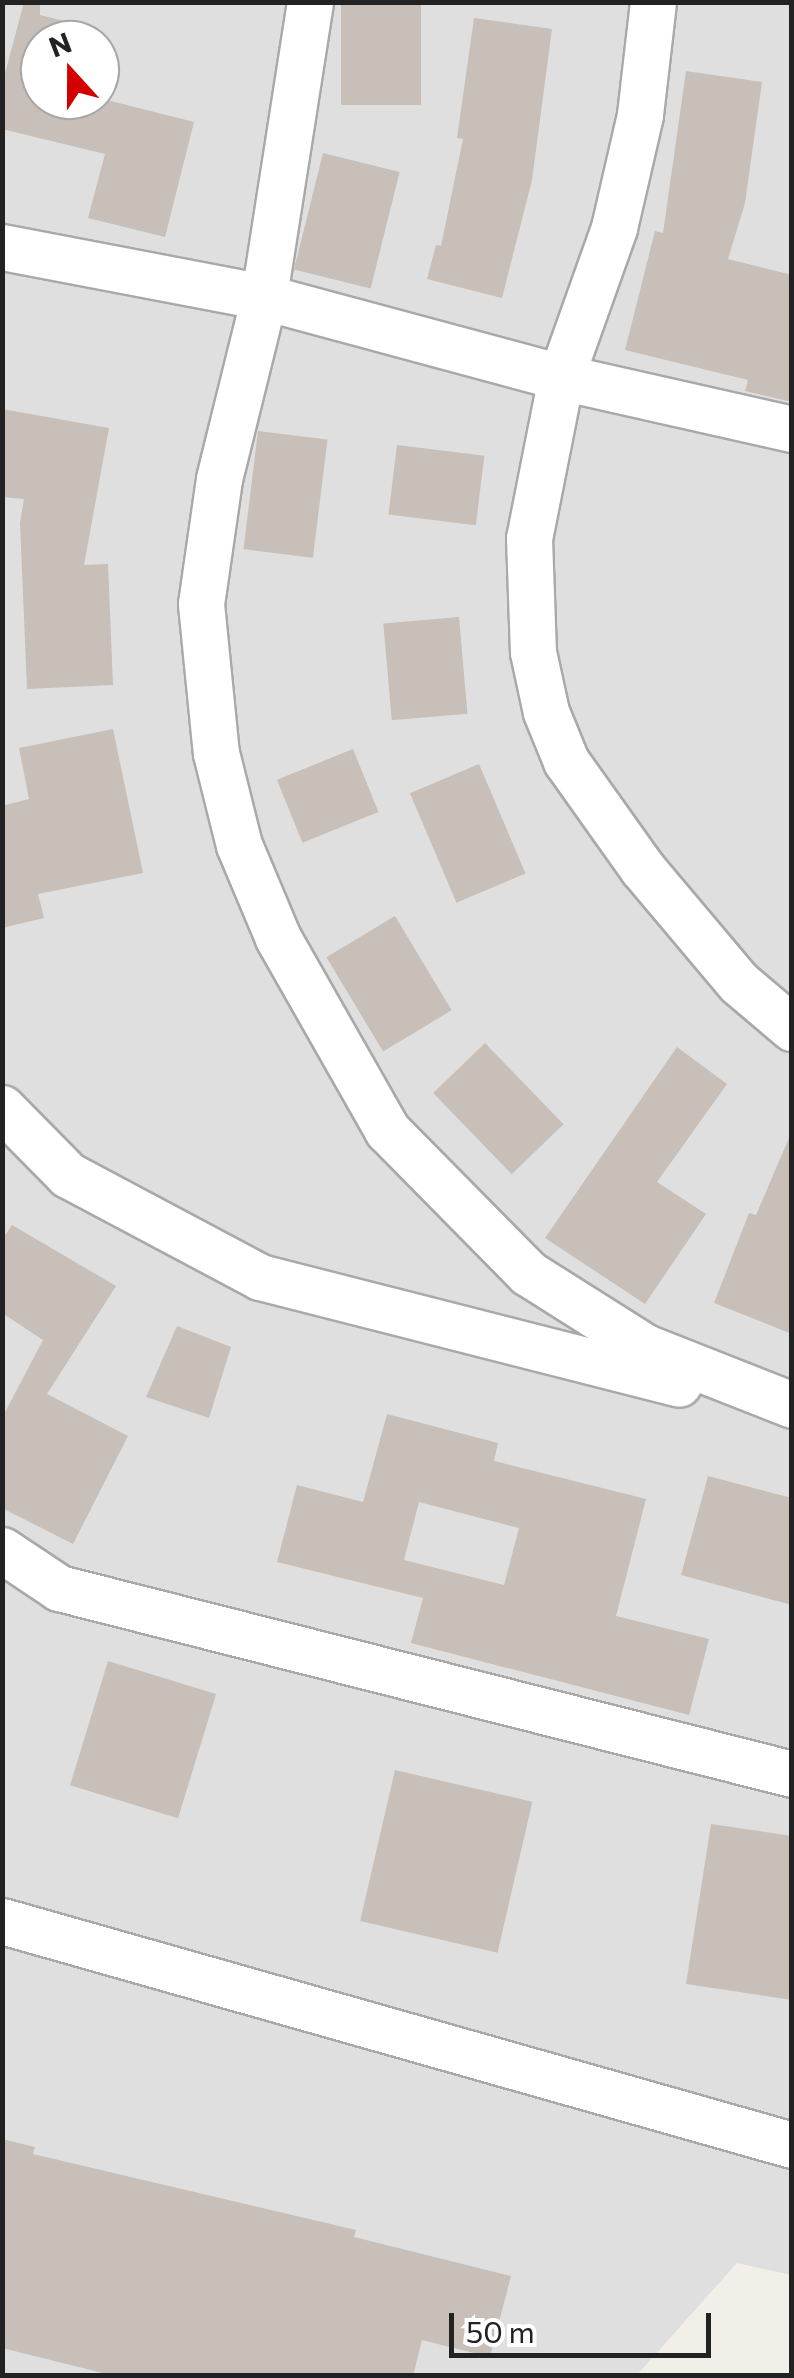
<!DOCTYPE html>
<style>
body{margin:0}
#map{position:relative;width:794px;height:2378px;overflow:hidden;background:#f2efe9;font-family:Commissioner,sans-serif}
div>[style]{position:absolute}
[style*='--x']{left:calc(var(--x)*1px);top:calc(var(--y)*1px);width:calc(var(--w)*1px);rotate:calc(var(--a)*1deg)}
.residential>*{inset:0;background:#e0dfdf}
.building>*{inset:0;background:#c7bfb8;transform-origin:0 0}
.roads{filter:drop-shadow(2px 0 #a9a9a9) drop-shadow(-2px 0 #a9a9a9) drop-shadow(0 2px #a9a9a9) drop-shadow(0 -2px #a9a9a9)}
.minor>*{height:45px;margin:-22.5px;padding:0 22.5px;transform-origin:22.5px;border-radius:22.5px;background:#fff}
span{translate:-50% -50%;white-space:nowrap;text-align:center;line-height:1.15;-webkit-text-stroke:8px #fff;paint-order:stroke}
.frame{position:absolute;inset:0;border:5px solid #222;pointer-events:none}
.north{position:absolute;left:20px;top:20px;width:100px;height:100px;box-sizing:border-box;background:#fff;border:2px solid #a7a7a7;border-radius:50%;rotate:339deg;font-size:28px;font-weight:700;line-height:40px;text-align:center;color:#222}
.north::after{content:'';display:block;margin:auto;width:35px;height:45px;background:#d40000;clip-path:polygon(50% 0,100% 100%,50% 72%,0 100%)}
.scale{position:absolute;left:449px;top:2313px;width:262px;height:45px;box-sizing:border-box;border:5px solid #222;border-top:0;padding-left:12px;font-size:30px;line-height:35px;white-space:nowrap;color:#222;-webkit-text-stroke:8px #fff;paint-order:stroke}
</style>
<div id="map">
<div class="residential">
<div style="clip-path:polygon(evenodd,3px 3px,791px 3px,791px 2275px,737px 2263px,637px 2375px,3px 2376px,3px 3px,40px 40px,100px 40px,100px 100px,40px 100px,40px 40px)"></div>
</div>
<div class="building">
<div style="clip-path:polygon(24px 2px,40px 2px,40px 15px,100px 30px,99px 40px,40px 40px,40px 100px,107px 100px,194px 122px,165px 237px,88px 218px,105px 154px,2px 129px,2px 85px)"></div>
<div style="left:341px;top:2px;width:80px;height:103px"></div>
<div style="clip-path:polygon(474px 18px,552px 29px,532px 180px,502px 298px,427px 279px,436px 245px,441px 246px,463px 139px,457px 138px)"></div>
<div style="clip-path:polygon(686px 71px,762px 82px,745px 203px,728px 259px,792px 275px,792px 402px,745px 391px,748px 380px,625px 350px,655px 231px,663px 233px)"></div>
<div style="left:323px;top:153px;width:79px;height:120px;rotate:14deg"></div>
<div style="clip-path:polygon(2px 409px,109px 428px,84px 565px,108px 564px,113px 685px,27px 689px,20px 523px,24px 499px,2px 497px)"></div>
<div style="left:258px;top:431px;width:70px;height:119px;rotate:7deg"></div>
<div style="left:397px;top:445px;width:88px;height:70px;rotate:7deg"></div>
<div style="left:459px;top:617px;width:97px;height:76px;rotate:85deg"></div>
<div style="clip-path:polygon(113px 729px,143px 873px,38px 894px,44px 918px,2px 928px,2px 806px,29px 799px,19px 748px)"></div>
<div style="left:353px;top:749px;width:68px;height:82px;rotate:68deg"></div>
<div style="left:479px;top:764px;width:119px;height:75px;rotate:67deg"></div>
<div style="left:395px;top:916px;width:110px;height:80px;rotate:59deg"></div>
<div style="left:485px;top:1043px;width:113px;height:72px;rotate:46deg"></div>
<div style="clip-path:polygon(677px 1047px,727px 1084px,657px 1182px,706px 1214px,645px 1304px,545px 1238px)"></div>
<div style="clip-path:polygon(792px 1131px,792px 1334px,714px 1303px,749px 1213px,756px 1215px)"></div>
<div style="clip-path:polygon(12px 1225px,116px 1286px,47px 1394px,128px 1436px,73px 1544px,2px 1508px,2px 1418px,43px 1340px,2px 1313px,2px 1240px)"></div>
<div style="clip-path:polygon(177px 1326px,231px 1347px,209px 1418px,146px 1397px)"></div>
<div style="clip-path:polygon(evenodd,387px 1414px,498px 1443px,494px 1461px,646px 1499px,616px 1616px,709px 1639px,689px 1715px,411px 1643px,423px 1598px,277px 1562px,297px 1485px,363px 1502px,387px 1414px,419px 1502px,519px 1528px,504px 1585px,404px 1560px,419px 1502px)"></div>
<div style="clip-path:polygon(708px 1476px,792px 1498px,792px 1605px,681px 1575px)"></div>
<div style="left:108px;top:1661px;width:113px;height:130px;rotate:17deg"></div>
<div style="left:395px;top:1770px;width:141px;height:155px;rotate:13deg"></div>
<div style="clip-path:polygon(711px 1824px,792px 1836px,792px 2000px,686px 1984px)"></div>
<div style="clip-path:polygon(2px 2139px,35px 2147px,33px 2154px,356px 2230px,354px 2237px,511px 2276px,490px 2357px,422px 2340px,413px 2376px,115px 2376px,2px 2348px)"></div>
</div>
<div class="roads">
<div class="minor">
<div style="--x:310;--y:2;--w:299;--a:98.9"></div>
<div style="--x:264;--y:297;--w:187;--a:103.9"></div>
<div style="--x:219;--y:479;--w:126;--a:98.2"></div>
<div style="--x:201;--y:604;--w:150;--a:84.3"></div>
<div style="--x:216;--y:753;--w:95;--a:76"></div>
<div style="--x:239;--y:845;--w:101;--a:67.2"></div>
<div style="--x:278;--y:938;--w:221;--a:60.4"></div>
<div style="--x:387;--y:1130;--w:201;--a:45.4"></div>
<div style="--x:528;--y:1273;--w:138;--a:32.3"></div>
<div style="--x:645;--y:1347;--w:158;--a:21.5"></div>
<div style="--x:653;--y:2;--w:114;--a:96.6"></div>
<div style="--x:640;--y:115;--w:116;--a:103"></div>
<div style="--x:614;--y:228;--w:158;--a:109.6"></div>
<div style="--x:561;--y:377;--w:164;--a:101.2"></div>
<div style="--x:529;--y:538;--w:114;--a:88"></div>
<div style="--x:533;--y:652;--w:61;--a:77.8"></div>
<div style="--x:546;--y:712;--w:53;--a:67.8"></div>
<div style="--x:566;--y:761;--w:131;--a:54.6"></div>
<div style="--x:642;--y:868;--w:150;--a:49.9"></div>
<div style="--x:739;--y:983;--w:70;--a:40.3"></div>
<div style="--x:2;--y:247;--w:267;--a:10.8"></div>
<div style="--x:264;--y:297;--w:308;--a:15.1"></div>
<div style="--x:561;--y:377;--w:237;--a:12.7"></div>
<div style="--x:2;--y:1108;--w:94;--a:45.4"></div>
<div style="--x:68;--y:1175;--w:217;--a:28"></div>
<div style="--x:260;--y:1277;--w:432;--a:14.3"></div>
<div style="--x:2;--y:1550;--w:69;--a:33.7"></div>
<div style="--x:59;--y:1588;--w:756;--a:14.24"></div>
<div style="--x:2;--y:1921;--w:821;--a:15.83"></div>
</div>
</div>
<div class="frame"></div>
<div class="north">N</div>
<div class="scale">50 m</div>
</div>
